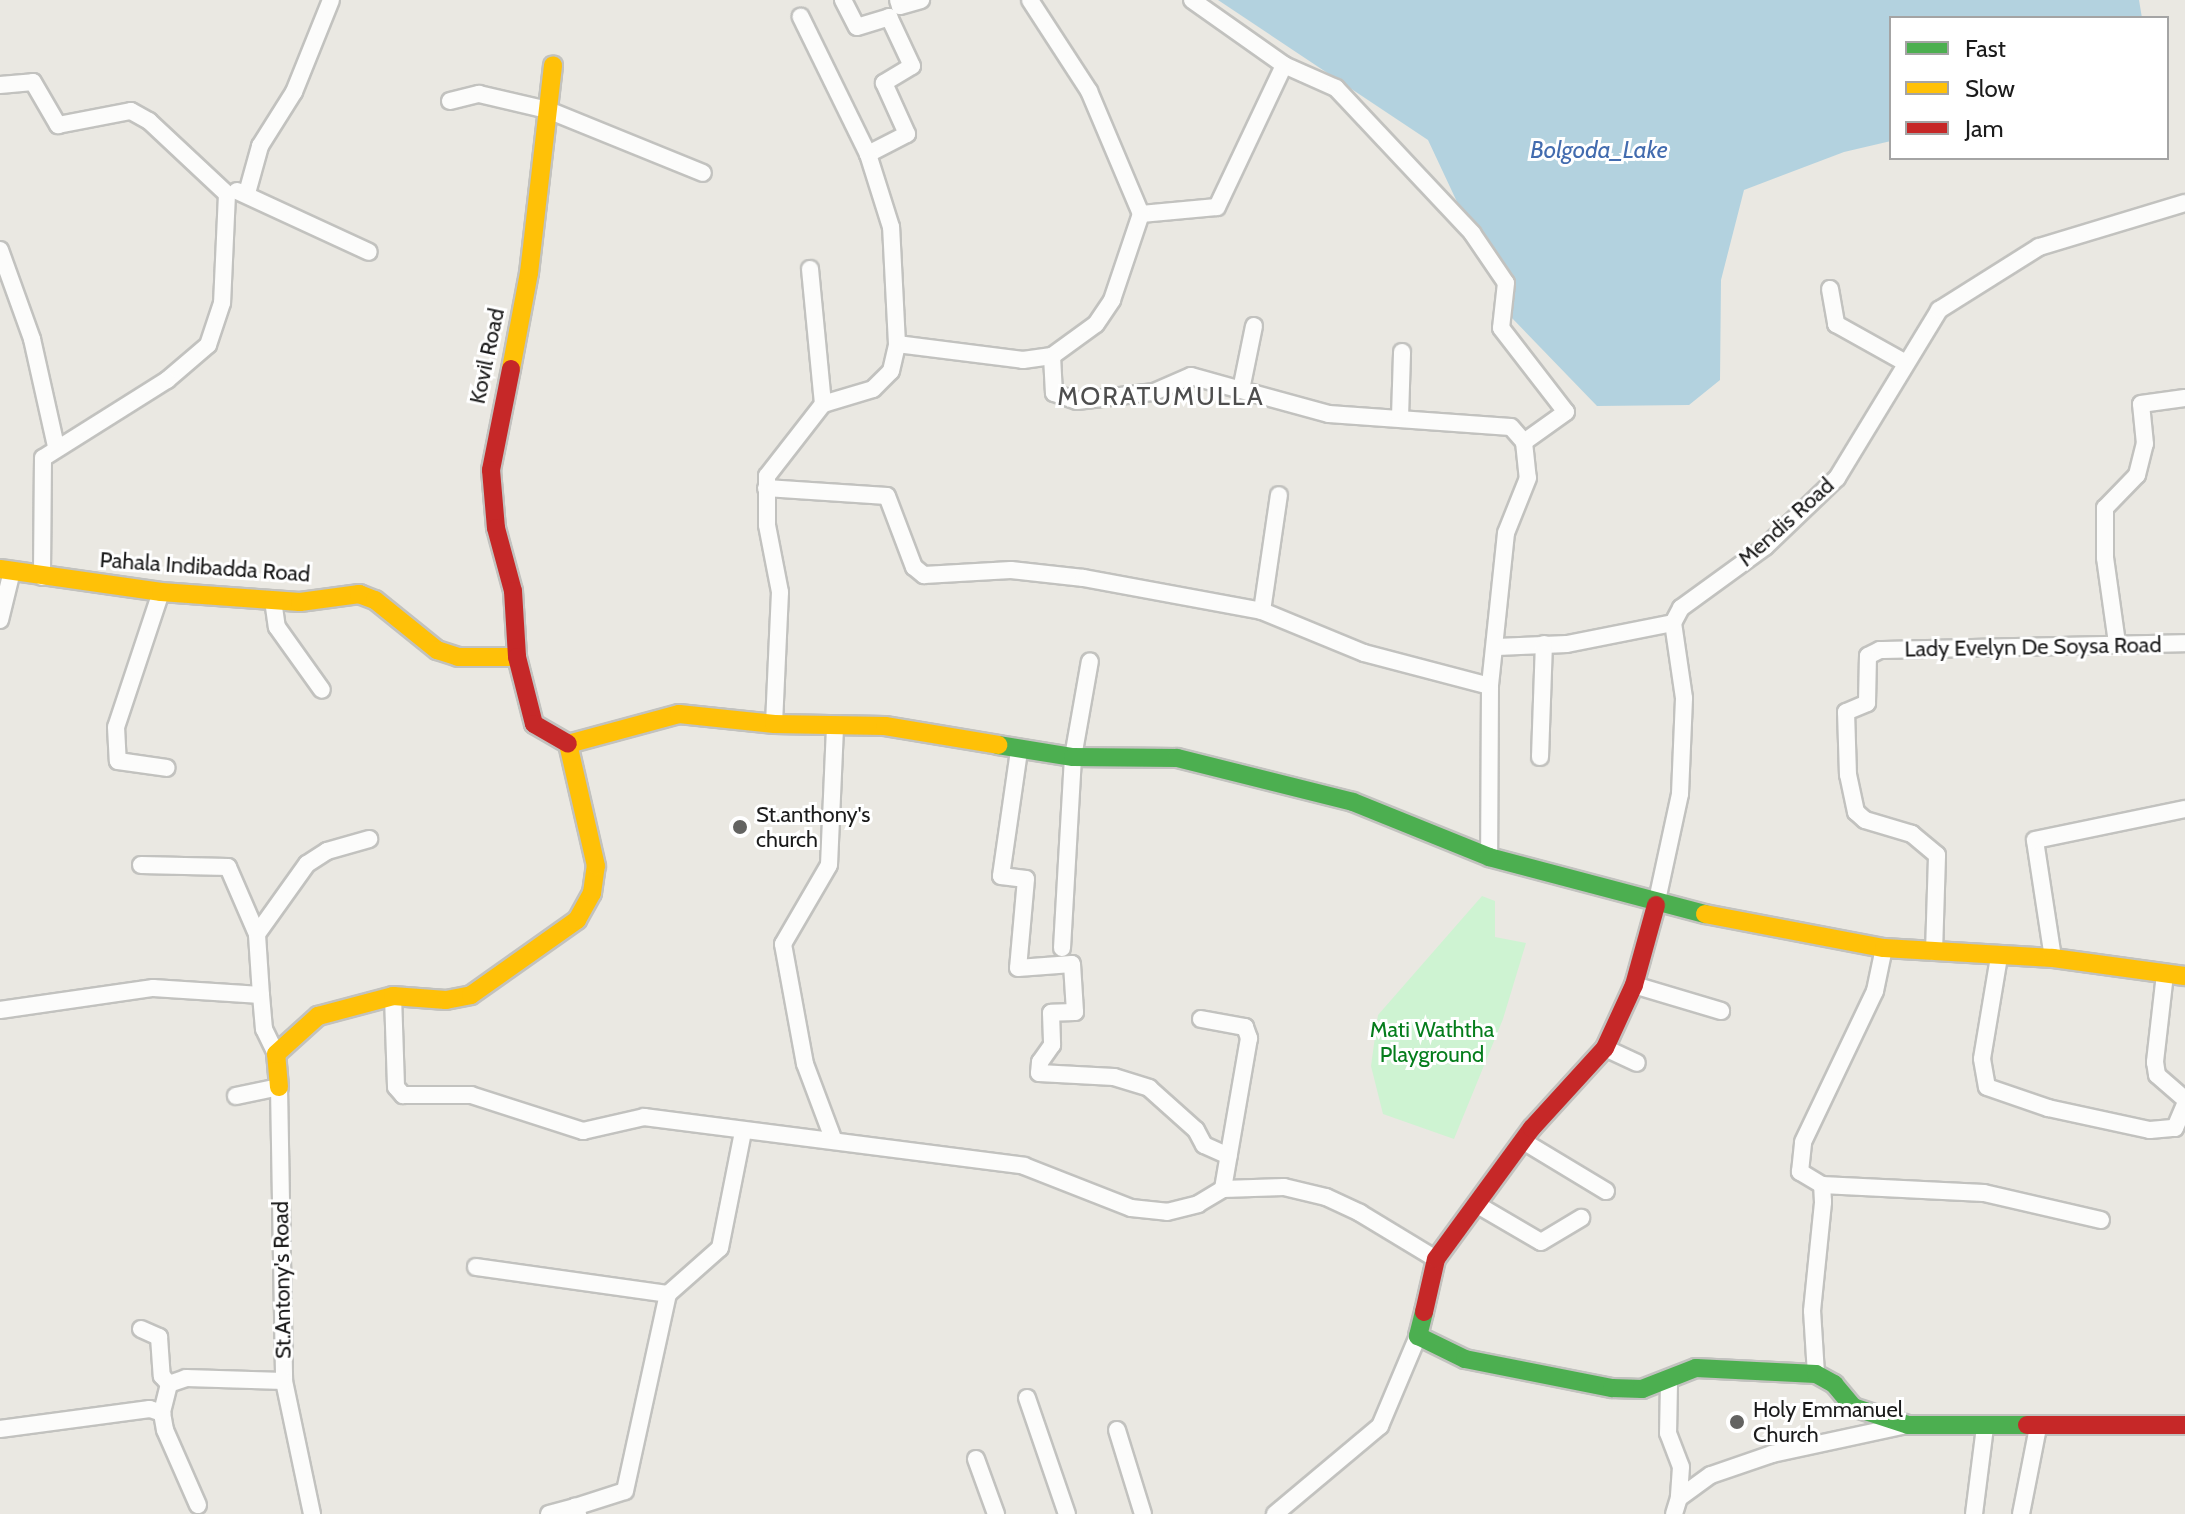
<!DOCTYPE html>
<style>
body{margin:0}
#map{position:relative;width:2185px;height:1514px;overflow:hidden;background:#eae8e2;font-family:Cabin,sans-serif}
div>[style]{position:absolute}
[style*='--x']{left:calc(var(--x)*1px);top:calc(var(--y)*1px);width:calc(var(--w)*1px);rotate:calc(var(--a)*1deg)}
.park>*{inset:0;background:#cef3d2}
.water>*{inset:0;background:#b3d2df}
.roads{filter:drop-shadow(2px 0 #c2c2bf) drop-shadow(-2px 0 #c2c2bf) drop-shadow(0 2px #c2c2bf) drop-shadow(0 -2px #c2c2bf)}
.street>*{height:16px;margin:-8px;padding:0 8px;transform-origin:8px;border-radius:8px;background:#fcfcfb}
.fast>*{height:18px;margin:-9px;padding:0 9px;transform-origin:9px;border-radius:9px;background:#4caf50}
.slow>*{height:18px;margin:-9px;padding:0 9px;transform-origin:9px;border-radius:9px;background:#ffc107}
.jam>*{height:18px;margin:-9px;padding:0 9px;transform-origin:9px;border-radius:9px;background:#c62828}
.dots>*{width:22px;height:22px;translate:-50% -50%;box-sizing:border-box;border:4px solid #fff;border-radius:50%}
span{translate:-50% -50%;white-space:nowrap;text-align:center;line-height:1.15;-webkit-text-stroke:6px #fff;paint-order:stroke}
.street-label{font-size:22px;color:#1b1b1b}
.poi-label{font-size:22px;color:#1b1b1b}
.left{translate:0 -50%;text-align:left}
.park-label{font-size:22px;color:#057d1c}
.water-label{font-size:24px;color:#436caf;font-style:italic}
.quarter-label{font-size:26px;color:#4e4e4e;letter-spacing:2px}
.legend{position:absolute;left:1889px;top:16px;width:280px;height:144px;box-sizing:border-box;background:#fff;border:2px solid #a4a4a4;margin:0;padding:10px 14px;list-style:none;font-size:24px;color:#1b1b1b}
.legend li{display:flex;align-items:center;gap:16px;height:40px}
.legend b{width:40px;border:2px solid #a4a4a4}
</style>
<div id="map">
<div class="park">
<div style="clip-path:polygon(1482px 896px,1495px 901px,1495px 937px,1526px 943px,1503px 1019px,1454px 1139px,1383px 1114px,1371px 1066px,1378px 1015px)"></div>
</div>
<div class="water">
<div style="clip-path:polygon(1218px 0,2139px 0,2142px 18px,1891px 18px,1891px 141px,1844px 152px,1744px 190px,1721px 280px,1720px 380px,1689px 405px,1597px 406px,1511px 317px,1428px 140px)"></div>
</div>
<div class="roads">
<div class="street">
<div style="--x:843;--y:0;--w:30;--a:63"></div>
<div style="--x:857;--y:27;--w:34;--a:-17"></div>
<div style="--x:889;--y:17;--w:54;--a:64.9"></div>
<div style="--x:912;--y:66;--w:33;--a:149"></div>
<div style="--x:884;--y:83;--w:56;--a:65.7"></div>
<div style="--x:907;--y:134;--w:44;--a:152.9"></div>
<div style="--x:898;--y:0;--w:6;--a:72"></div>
<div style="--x:900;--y:6;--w:22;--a:-16"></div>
<div style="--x:1192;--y:0;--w:113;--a:35.2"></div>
<div style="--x:1284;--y:65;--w:57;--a:23.9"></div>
<div style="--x:1336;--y:88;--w:199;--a:46.8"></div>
<div style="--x:1472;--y:233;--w:60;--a:55.8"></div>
<div style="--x:1506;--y:283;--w:45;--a:96.3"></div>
<div style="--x:1501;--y:328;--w:106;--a:52.3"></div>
<div style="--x:1566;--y:412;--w:52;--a:144.5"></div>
<div style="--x:0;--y:85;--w:33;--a:-5"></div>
<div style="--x:33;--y:82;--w:50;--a:59.8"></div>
<div style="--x:58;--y:125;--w:74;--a:-10.9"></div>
<div style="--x:131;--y:111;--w:21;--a:29"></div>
<div style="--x:149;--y:121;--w:107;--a:43.1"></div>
<div style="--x:227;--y:194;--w:109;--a:92.6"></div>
<div style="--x:222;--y:303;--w:44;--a:108.4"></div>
<div style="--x:208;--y:345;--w:54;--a:139.5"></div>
<div style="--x:167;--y:380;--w:146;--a:147.8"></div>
<div style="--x:43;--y:458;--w:119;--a:90.5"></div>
<div style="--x:450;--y:101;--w:30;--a:-14"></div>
<div style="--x:479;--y:94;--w:71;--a:13.1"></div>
<div style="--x:548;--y:110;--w:167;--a:22.1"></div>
<div style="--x:237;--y:191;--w:145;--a:24.8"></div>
<div style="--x:247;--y:193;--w:49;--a:-74.5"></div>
<div style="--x:260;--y:146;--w:64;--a:-57.8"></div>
<div style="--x:294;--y:92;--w:99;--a:-68.1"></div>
<div style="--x:1141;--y:214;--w:76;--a:-5.3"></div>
<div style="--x:1217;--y:207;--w:157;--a:-64.7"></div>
<div style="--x:0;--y:250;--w:95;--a:70.2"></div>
<div style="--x:32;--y:339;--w:110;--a:77.4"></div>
<div style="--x:810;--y:269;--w:136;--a:84.5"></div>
<div style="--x:1830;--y:289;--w:36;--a:80"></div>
<div style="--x:1836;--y:324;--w:78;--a:29.2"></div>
<div style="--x:1254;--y:326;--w:65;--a:101.5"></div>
<div style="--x:1241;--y:390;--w:91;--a:15.3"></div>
<div style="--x:1329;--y:414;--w:182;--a:4.1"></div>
<div style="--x:1511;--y:427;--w:20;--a:49"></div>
<div style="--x:1524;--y:442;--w:36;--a:84"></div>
<div style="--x:1528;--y:478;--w:59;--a:111.8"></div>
<div style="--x:1506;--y:533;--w:154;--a:96"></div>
<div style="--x:1490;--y:686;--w:171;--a:90.3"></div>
<div style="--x:897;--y:344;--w:127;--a:7.2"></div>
<div style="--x:1023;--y:360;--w:29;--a:-8"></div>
<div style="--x:1052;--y:356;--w:54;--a:-36"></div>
<div style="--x:1096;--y:324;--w:29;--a:-56"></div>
<div style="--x:1112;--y:300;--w:91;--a:-71.4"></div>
<div style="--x:1141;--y:214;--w:134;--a:-112.9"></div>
<div style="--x:1089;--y:91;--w:108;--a:-123"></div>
<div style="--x:1052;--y:356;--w:37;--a:87"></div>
<div style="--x:1054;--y:393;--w:24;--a:19"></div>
<div style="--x:1077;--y:401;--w:78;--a:-6.7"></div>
<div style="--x:1154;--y:392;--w:40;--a:-23.4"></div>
<div style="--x:1191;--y:376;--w:52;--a:15.6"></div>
<div style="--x:1400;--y:417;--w:65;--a:-88.2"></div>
<div style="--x:766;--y:488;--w:121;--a:3.8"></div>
<div style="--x:887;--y:496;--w:76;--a:69.2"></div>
<div style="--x:914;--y:567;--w:13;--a:39"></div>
<div style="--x:924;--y:575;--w:87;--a:-3.3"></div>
<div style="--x:1011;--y:570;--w:73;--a:6.3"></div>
<div style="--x:1084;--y:578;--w:181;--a:10.5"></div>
<div style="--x:1262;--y:611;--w:110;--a:22.4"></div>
<div style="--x:1364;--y:653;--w:130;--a:14.7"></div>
<div style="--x:161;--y:592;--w:142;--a:108.4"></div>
<div style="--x:116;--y:727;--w:34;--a:87"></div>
<div style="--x:118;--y:761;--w:49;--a:8.1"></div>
<div style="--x:273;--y:600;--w:27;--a:82"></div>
<div style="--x:277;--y:627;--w:77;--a:54.5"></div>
<div style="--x:1262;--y:611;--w:117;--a:-81.7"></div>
<div style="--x:0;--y:620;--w:50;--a:-76.2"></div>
<div style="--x:2117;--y:643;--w:86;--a:-98"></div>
<div style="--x:2105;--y:558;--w:50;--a:-90"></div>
<div style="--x:2105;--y:508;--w:46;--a:-45.9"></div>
<div style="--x:2137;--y:475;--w:32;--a:-76"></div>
<div style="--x:2145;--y:444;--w:40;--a:-95.7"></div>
<div style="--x:2141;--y:404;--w:44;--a:-7.8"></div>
<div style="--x:1497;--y:647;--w:70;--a:-2.5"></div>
<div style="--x:1567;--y:644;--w:108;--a:-11.2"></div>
<div style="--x:774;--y:724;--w:132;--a:-87.4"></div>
<div style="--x:780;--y:592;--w:68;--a:-101"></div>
<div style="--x:767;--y:525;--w:49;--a:-90"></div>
<div style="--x:767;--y:476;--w:91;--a:-52.1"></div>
<div style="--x:823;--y:404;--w:52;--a:-16.7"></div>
<div style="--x:873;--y:389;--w:25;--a:-45"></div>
<div style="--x:891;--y:371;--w:28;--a:-77"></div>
<div style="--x:897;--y:344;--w:117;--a:-92.9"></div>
<div style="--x:891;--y:227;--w:77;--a:-107.5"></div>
<div style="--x:868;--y:154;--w:153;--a:-116.1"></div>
<div style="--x:1019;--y:751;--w:126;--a:98.2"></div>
<div style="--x:1001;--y:876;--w:25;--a:7"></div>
<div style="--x:1026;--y:879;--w:89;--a:95.1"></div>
<div style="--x:1018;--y:968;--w:54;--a:-4.2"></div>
<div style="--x:1072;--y:964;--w:48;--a:86.4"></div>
<div style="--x:1075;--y:1012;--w:24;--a:178"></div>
<div style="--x:1051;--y:1013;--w:32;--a:88"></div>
<div style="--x:1052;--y:1045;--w:21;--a:125"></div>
<div style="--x:1040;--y:1062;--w:11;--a:95"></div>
<div style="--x:1039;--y:1073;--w:75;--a:3.1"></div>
<div style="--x:1114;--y:1077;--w:37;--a:17"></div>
<div style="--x:1149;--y:1088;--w:63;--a:41.8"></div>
<div style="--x:1196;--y:1130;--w:17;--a:62"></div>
<div style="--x:1204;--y:1145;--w:27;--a:24"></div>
<div style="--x:1540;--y:757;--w:113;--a:-88"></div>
<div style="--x:141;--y:865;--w:87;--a:1.3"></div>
<div style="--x:228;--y:867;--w:73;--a:66.6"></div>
<div style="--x:1656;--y:905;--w:114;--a:-77.8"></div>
<div style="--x:1680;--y:794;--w:96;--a:-87.6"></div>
<div style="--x:1684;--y:698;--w:76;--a:-98.3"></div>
<div style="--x:1673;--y:623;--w:17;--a:-62"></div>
<div style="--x:1681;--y:608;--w:104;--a:-36"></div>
<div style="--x:1765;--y:547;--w:100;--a:-43.8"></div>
<div style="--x:1837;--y:478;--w:197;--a:-58.7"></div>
<div style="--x:1939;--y:310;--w:118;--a:-32.2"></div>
<div style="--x:2039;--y:247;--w:152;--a:-16.8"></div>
<div style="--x:1062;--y:948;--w:191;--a:-86.7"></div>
<div style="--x:1073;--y:757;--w:97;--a:-80"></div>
<div style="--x:1934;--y:952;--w:97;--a:-88.2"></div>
<div style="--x:1937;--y:855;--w:33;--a:-140"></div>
<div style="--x:1912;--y:834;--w:49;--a:-163.4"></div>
<div style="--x:1865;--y:820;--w:12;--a:-138"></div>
<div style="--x:1856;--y:812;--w:38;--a:-102"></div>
<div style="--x:1848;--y:775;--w:63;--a:-91.8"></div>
<div style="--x:1846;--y:712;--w:23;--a:-23"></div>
<div style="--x:1867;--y:703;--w:47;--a:-88.8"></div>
<div style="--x:1868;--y:656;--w:13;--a:-27"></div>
<div style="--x:1880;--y:650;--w:305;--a:-1.3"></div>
<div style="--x:1999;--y:957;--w:103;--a:99.5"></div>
<div style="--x:1982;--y:1059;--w:28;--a:80"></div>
<div style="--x:1987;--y:1087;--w:65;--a:19"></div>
<div style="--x:2048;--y:1108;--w:104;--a:12.2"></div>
<div style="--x:2150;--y:1130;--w:25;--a:-5"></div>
<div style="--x:2175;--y:1128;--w:25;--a:-67"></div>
<div style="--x:2053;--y:958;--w:119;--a:-98.7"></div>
<div style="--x:2035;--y:840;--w:153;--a:-11.7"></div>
<div style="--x:2165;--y:974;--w:89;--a:96.5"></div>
<div style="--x:2155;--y:1062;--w:13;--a:81"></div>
<div style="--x:2157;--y:1075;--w:37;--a:41"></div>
<div style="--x:1634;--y:985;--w:91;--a:16.6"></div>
<div style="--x:261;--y:995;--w:61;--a:-93.8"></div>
<div style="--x:257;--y:934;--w:86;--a:-54.5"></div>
<div style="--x:307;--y:864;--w:24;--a:-33"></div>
<div style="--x:327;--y:851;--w:44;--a:-15.9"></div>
<div style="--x:393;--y:996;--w:91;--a:88.1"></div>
<div style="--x:396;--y:1087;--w:11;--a:49"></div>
<div style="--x:403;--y:1095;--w:68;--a:0"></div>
<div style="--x:471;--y:1095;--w:118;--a:17.8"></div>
<div style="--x:583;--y:1131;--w:63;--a:-12.9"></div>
<div style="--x:644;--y:1117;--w:383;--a:7.3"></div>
<div style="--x:1024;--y:1166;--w:115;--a:21.4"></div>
<div style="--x:1131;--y:1208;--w:36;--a:6"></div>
<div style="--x:1167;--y:1212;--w:32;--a:-14"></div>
<div style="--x:1198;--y:1204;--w:29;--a:-31"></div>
<div style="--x:1223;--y:1189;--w:61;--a:-1.9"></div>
<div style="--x:1284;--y:1187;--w:43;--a:13.4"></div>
<div style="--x:1326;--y:1197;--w:38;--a:25"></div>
<div style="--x:1360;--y:1213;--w:89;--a:31.2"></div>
<div style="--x:0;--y:1010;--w:155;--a:-8.2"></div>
<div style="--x:153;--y:988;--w:108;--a:3.7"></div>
<div style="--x:261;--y:995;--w:34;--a:85"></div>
<div style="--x:264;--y:1029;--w:28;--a:64"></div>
<div style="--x:1201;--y:1019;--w:45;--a:10.3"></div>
<div style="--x:1245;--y:1027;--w:12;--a:70"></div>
<div style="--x:1249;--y:1038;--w:153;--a:99.8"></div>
<div style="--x:1605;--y:1048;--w:35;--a:25"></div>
<div style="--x:236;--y:1096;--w:44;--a:-11.8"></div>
<div style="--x:279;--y:1087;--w:294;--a:89"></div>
<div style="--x:284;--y:1381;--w:136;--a:78.1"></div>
<div style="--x:834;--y:1141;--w:82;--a:-110.6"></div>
<div style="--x:805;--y:1064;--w:122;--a:-100.4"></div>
<div style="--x:783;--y:944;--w:91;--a:-59.8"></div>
<div style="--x:829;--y:865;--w:139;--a:-87.5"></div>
<div style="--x:1523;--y:1141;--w:97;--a:31.1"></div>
<div style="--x:1822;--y:1185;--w:162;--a:2.8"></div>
<div style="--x:1984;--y:1193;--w:120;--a:13"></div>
<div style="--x:1476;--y:1204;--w:75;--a:30.3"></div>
<div style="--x:1541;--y:1242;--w:47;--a:-31"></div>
<div style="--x:476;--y:1267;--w:194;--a:8"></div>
<div style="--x:141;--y:1329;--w:20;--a:24"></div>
<div style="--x:159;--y:1337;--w:39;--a:86"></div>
<div style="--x:162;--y:1376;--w:11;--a:49"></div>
<div style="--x:1816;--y:1374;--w:63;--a:-93.6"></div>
<div style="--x:1812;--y:1311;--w:110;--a:-84.2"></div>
<div style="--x:1823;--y:1202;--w:17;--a:-93"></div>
<div style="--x:1822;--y:1185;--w:26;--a:-149"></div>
<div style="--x:1800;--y:1172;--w:30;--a:-84"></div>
<div style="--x:1803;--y:1142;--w:167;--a:-64.5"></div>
<div style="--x:1875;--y:991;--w:44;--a:-78.2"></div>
<div style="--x:1669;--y:1383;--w:50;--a:91.1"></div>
<div style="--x:1668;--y:1433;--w:36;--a:69"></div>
<div style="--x:1681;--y:1467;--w:31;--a:94"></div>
<div style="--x:169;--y:1384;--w:30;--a:104"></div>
<div style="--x:162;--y:1413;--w:17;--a:80"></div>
<div style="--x:165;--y:1430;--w:82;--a:66.3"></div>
<div style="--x:169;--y:1384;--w:18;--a:-19"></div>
<div style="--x:186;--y:1378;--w:98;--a:1.8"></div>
<div style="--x:1027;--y:1398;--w:123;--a:71"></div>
<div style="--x:0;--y:1429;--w:151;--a:-7.6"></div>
<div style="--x:150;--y:1409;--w:13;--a:18"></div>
<div style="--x:1117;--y:1430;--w:88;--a:72.8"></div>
<div style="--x:976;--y:1459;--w:59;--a:70"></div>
<div style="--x:549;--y:1514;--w:27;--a:-15"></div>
<div style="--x:578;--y:1514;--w:8;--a:-113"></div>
<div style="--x:575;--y:1507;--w:52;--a:-17.7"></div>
<div style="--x:625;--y:1491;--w:202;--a:-77.7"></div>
<div style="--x:668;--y:1294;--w:69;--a:-41.5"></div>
<div style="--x:720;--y:1248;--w:118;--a:-78.8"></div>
<div style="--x:1275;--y:1514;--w:137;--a:-40"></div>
<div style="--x:1380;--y:1426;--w:98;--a:-67.1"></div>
<div style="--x:1674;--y:1514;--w:17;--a:-73"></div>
<div style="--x:1679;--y:1498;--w:39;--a:-36"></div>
<div style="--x:1711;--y:1475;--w:65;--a:-19"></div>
<div style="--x:1772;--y:1454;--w:137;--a:-12.2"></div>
<div style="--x:1974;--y:1514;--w:88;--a:-82.8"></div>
<div style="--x:2021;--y:1514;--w:89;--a:-78.9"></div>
</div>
<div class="fast">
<div style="--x:998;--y:745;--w:76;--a:9.1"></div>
<div style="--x:1073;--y:757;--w:104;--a:0.6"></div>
<div style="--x:1177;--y:758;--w:181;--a:14"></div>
<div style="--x:1353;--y:802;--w:147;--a:22"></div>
<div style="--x:1489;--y:857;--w:223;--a:14.8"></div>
<div style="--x:1424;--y:1312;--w:25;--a:104"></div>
<div style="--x:1418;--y:1336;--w:52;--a:26.1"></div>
<div style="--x:1465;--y:1359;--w:150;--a:11.2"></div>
<div style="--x:1612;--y:1388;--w:30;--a:2"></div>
<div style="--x:1642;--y:1389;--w:58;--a:-21.3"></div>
<div style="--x:1696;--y:1368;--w:120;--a:2.9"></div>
<div style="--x:1816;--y:1374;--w:21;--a:29"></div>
<div style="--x:1834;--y:1384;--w:30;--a:50"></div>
<div style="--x:1853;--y:1407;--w:58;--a:18.1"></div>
<div style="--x:1908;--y:1425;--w:119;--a:0"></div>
</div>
<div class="slow">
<div style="--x:511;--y:369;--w:98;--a:-79.4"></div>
<div style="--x:529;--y:273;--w:209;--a:-83.4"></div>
<div style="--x:0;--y:569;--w:163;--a:8.1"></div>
<div style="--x:161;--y:592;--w:139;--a:4.1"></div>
<div style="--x:300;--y:602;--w:60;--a:-7.7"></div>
<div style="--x:359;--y:594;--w:17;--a:21"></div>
<div style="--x:375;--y:600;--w:80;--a:38.9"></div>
<div style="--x:437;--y:650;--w:22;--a:18"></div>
<div style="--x:458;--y:657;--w:59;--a:0"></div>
<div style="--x:568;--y:744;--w:115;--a:-15.1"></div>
<div style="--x:679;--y:714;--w:96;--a:6"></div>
<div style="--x:774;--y:724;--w:111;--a:1"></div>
<div style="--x:885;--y:726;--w:115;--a:9.5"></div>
<div style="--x:1705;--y:914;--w:182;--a:10.8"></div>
<div style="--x:1884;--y:948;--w:169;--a:3.4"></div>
<div style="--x:2053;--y:958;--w:133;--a:7.8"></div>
<div style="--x:279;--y:1087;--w:33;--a:-95"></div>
<div style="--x:276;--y:1054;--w:57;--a:-42.1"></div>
<div style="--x:318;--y:1016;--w:78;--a:-14.9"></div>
<div style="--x:393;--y:996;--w:53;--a:4.3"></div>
<div style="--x:446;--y:1000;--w:25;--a:-11"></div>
<div style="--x:471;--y:995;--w:130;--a:-35.3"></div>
<div style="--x:577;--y:920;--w:31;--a:-61"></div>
<div style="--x:592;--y:893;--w:27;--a:-82"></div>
<div style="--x:596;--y:866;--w:125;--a:-102.9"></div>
</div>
<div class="jam">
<div style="--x:511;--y:369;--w:103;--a:101.2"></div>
<div style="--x:491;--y:470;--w:58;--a:85.1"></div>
<div style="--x:496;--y:528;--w:65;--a:74.9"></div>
<div style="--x:513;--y:591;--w:66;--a:86.5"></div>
<div style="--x:517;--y:657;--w:69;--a:75.8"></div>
<div style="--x:534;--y:724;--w:39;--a:30"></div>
<div style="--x:1424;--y:1312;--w:54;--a:-77.2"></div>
<div style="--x:1436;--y:1259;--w:162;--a:-53.8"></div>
<div style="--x:1532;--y:1128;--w:108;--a:-47.6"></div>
<div style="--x:1605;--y:1048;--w:69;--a:-65.3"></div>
<div style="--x:1634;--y:985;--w:83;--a:-74.6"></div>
<div style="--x:2027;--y:1425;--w:158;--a:0"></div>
</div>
</div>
<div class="dots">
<div style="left:740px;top:827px;background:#636361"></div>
<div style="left:1737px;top:1422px;background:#636361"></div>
</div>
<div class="street-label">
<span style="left:487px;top:356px;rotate:-78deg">Kovil Road</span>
<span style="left:1786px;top:522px;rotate:-42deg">Mendis Road</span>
<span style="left:205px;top:567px;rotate:4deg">Pahala Indibadda Road</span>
<span style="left:2033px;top:647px;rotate:-1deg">Lady Evelyn De Soysa Road</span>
<span style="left:282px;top:1280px;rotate:-91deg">St.Antony's Road</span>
</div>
<div class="poi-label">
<span class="left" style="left:756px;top:827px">St.anthony's<br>church</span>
<span class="left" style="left:1753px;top:1422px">Holy Emmanuel<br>Church</span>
</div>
<div class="park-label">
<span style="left:1432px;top:1042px">Mati Waththa<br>Playground</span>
</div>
<div class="water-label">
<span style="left:1599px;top:150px">Bolgoda_Lake</span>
</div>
<div class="quarter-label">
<span style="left:1161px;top:397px">MORATUMULLA</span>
</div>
<ul class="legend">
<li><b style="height:10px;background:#4caf50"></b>Fast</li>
<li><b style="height:10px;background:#ffc107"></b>Slow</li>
<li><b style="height:10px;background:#c62828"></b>Jam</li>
</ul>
</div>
